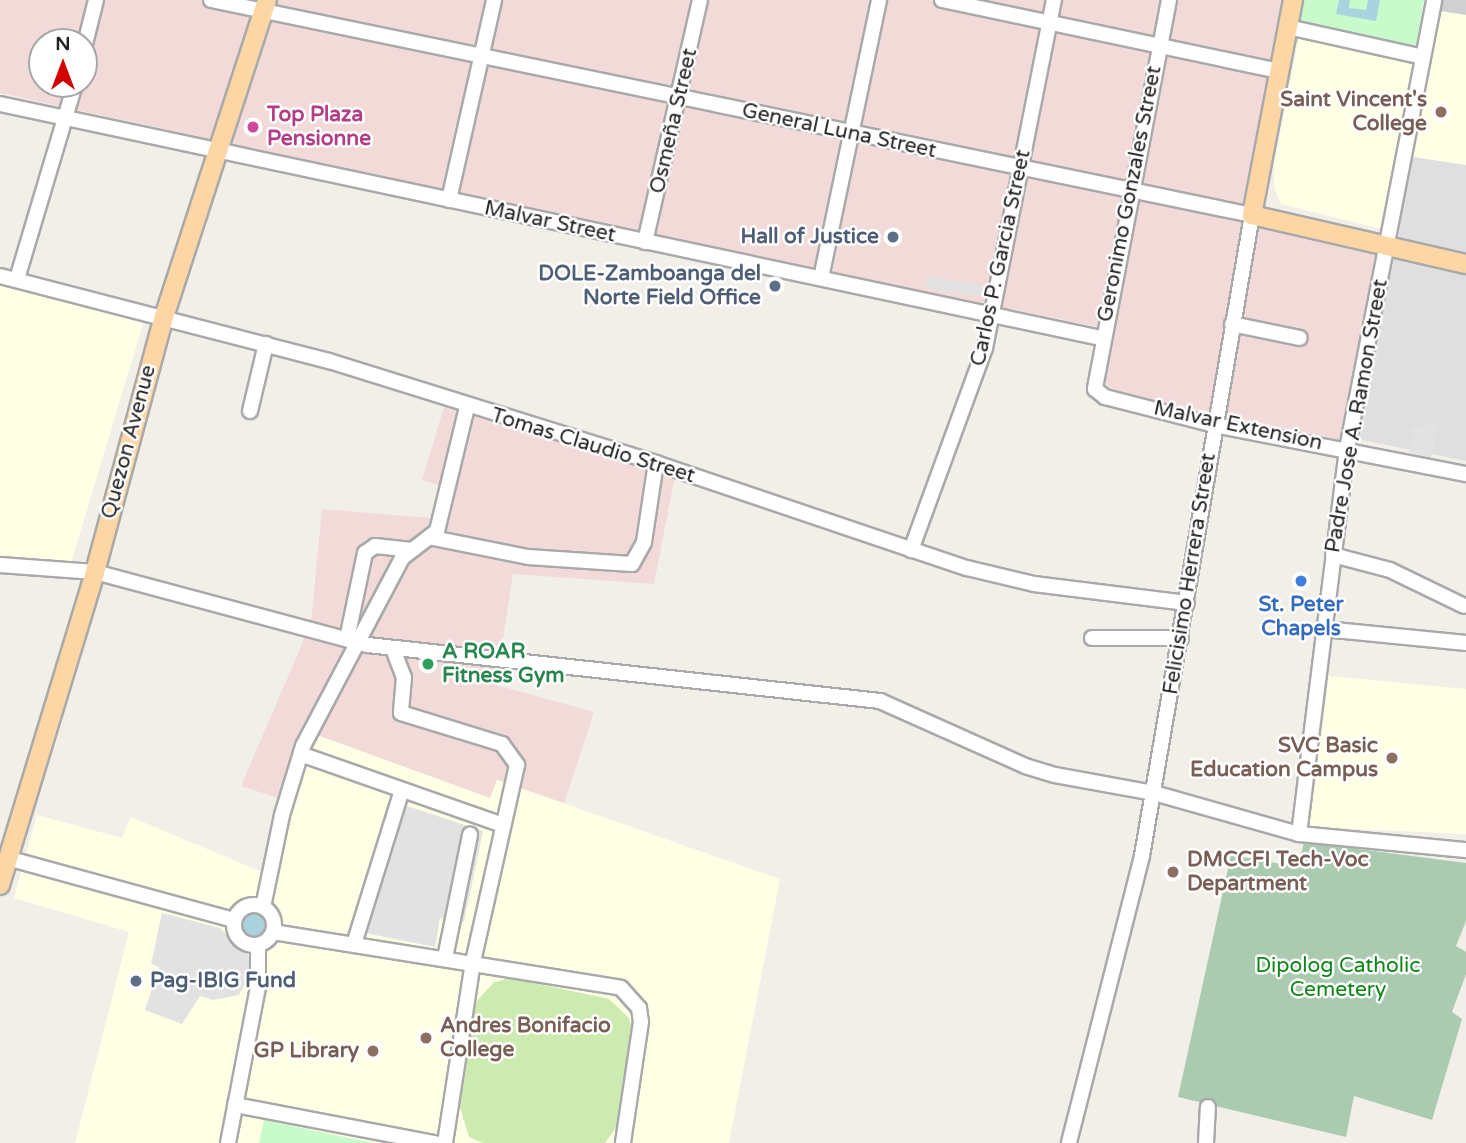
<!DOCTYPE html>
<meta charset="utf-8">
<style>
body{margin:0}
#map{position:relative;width:1466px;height:1143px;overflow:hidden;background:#f2efe9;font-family:"Varela Round",sans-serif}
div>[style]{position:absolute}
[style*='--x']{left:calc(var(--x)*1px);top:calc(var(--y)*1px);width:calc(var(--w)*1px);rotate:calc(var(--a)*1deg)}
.residential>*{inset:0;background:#e0dfdf}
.commercial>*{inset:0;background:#f2dad9}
.education>*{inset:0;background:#ffffe5}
.religious>*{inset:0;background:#d0d0d0}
.grass>*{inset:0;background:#cdebb0}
.cemetery>*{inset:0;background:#aacbaf}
.park>*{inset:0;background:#c8facc}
.parking>*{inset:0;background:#e2e2e2;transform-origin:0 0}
.water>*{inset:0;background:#aad3df}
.round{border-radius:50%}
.roads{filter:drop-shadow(2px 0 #a9a9a9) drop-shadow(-2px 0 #a9a9a9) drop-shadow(0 2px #a9a9a9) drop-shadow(0 -2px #a9a9a9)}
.minor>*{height:14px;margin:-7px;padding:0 7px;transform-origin:7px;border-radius:7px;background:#fff}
.minor>.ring{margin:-7px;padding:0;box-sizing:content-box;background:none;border:14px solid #fff;border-radius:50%}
.major>*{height:18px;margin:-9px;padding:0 9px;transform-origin:9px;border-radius:9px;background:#fcd6a4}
.dots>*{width:19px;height:19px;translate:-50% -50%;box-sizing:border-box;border:4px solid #fff;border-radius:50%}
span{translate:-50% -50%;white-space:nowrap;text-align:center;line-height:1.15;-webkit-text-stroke:5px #fff;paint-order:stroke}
.education-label{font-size:21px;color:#785e54;font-weight:700}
.right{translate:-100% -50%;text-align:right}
.left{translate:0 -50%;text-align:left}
.hotel-label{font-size:21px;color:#b23c85;font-weight:700}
.street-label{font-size:21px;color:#222}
.service-label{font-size:21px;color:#4e5e75;font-weight:700}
.shop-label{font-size:21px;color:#366cbe;font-weight:700}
.leisure-label{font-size:21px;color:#27864d;font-weight:700}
.park-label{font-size:21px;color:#0c8416}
.north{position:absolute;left:28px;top:28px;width:70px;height:70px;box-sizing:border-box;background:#fff;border:2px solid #a7a7a7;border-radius:50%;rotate:0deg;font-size:19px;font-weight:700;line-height:28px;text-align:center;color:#222}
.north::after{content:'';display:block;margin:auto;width:24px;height:32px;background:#d40000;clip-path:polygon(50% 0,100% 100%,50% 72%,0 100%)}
</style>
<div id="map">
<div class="residential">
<div style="clip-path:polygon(1408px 156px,1466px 165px,1466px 461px,1357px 439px,1399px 234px)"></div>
</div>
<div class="commercial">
<div style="clip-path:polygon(evenodd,0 0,1282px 0,1243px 215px,1378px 253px,1344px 441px,1113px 391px,1099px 374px,1109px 329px,639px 233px,0 93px,0 0,42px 42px,84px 42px,84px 84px,42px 84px,42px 42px)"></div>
<div style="clip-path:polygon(444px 407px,675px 476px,654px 584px,513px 574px,496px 685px,594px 712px,564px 803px,497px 780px,490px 798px,306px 731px,278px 798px,241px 786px,311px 623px,322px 509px,431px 518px,441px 486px,422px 480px)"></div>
</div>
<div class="education">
<div style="clip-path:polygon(1434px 10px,1466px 15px,1466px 165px,1408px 156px)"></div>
<div style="clip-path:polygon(1299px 37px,1414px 63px,1382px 229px,1281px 204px,1274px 188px,1274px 163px)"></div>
<div style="clip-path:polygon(0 284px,145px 317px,71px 563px,0 555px)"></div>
<div style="clip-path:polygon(1329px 676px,1466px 689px,1466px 834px,1309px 827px)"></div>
<div style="clip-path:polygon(306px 731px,490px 798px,497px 780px,780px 879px,729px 1143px,75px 1143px,129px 932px,14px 898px,37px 815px,122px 838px,131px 817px,262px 872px,278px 798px)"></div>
</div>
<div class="religious">
<div style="clip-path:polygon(1436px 0,1466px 0,1466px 15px,1434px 10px)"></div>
</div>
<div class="grass">
<div style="clip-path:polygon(511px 978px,609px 999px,629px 1018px,633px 1032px,622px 1119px,605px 1143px,483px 1143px,469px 1137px,460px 1107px,476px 1002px,494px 982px)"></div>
</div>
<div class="cemetery">
<div style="clip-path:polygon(1304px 842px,1466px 863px,1466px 921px,1456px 946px,1466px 952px,1466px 974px,1452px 1012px,1462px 1019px,1432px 1120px,1354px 1096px,1346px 1137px,1178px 1097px,1231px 855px,1298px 867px)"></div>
</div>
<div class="park">
<div style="clip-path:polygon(1303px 0,1424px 0,1416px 47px,1299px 21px)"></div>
<div style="clip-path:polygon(264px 1120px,373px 1143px,259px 1143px)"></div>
</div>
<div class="parking">
<div style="left:928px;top:277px;width:55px;height:11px;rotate:9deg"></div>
<div style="clip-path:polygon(1424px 423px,1438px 426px,1431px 458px,1409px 453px,1413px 438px,1419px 436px,1410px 434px,1412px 426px,1422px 428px)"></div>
<div style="clip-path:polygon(392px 801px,483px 831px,464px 922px,440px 918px,435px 947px,350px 930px)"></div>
<div style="clip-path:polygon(162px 913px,220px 928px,251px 958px,253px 968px,239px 995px,213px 1000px,200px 996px,182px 1024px,145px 1010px,159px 967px,151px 964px)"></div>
</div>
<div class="water">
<div style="clip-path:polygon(1339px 0,1350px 0,1349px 8px,1366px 10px,1368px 0,1380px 0,1376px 21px,1336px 14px)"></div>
<div class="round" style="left:240px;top:912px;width:28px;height:28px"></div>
</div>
<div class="roads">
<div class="minor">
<div style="--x:211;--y:0;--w:1063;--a:11.67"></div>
<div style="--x:1252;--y:215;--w:650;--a:99.74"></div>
<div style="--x:1142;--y:856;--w:296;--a:104.3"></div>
<div style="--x:942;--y:0;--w:345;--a:11.9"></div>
<div style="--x:1169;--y:0;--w:396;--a:100.8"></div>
<div style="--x:1095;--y:389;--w:13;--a:39"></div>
<div style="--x:1105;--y:397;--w:113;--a:14.4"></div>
<div style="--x:1214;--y:425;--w:257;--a:11"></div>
<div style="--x:1288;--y:27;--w:138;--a:12.5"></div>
<div style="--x:84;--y:48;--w:49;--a:-76"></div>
<div style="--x:0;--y:104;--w:1126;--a:12"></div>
<div style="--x:449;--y:200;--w:205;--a:-77.3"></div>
<div style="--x:645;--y:242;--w:248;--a:-77.2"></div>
<div style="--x:0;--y:276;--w:340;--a:14.5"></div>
<div style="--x:329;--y:361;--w:343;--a:17.3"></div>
<div style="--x:656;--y:463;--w:328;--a:18.7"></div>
<div style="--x:967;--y:568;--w:69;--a:13.4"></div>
<div style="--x:1034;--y:584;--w:154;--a:7.1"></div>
<div style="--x:821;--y:278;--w:284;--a:-78.2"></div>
<div style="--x:17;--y:279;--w:203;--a:-73.4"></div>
<div style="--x:1232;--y:324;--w:69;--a:11.6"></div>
<div style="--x:250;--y:411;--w:69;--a:-76.6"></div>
<div style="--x:433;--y:538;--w:97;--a:11.3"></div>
<div style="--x:528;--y:557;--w:104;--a:3.9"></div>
<div style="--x:632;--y:564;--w:25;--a:-61"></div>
<div style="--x:644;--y:542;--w:80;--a:-81.4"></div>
<div style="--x:911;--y:550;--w:215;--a:-69.9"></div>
<div style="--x:985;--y:348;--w:355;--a:-78.8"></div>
<div style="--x:1333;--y:555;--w:59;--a:14.7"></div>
<div style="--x:1390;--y:570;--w:82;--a:25.9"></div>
<div style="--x:0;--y:565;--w:95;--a:4.2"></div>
<div style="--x:95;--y:572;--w:283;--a:15"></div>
<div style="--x:368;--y:645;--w:515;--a:6.24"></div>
<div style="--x:880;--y:701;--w:159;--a:24.1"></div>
<div style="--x:1025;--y:766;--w:31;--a:17"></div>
<div style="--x:1055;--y:775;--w:101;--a:10.3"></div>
<div style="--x:1154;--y:793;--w:151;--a:15.8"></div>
<div style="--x:1299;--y:834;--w:168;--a:5.5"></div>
<div style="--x:1324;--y:629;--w:143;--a:5.6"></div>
<div style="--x:1092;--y:638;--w:89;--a:0"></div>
<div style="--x:347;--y:639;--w:88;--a:-78.2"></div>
<div style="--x:365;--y:553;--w:12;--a:-35"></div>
<div style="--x:375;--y:546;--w:37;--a:6"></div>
<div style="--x:393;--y:649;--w:30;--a:69"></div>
<div style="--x:404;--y:677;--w:36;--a:95"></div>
<div style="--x:401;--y:713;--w:106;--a:17.1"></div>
<div style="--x:502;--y:744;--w:26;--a:54"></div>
<div style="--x:517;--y:765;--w:202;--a:102.6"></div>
<div style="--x:473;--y:962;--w:183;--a:98.8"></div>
<div style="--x:303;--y:755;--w:212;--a:19.3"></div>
<div style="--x:1299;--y:834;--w:388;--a:-82.9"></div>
<div style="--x:1347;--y:449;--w:457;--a:-79"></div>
<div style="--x:7;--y:858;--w:235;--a:15.3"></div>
<div class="ring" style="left:234px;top:905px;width:26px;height:26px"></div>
<div style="--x:263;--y:907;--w:94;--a:-78.3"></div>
<div style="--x:282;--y:815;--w:72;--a:-73.1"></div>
<div style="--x:303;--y:746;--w:212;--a:-62.2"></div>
<div style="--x:402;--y:558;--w:44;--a:-37.6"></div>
<div style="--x:437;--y:531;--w:128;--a:-76.4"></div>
<div style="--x:273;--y:932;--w:352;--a:9.1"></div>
<div style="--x:621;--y:988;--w:27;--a:48"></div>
<div style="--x:639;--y:1008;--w:14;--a:82"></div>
<div style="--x:641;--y:1022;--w:122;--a:98.5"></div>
<div style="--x:354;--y:944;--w:161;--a:-72.7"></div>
<div style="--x:445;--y:958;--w:126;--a:-78.5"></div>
<div style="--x:235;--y:1105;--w:204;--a:10.8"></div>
<div style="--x:228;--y:1143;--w:159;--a:-79.1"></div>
<div style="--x:258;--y:987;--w:42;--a:-90"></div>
<div style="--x:1206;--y:1143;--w:36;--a:-87"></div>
</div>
<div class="major">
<div style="--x:1293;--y:0;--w:219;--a:100.8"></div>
<div style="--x:1252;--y:215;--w:220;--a:12.9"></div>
<div style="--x:0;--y:885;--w:327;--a:-73.1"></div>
<div style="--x:95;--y:572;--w:264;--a:-74.9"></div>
<div style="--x:164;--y:317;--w:333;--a:-72"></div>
</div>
</div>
<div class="dots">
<div style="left:1441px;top:112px;background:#8d6e63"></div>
<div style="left:253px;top:127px;background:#d1479c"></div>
<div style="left:893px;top:237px;background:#5c6f8a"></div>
<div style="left:775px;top:286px;background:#5c6f8a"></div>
<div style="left:1301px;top:581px;background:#3f7fe0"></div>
<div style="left:428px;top:664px;background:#2e9e5b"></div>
<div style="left:1392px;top:758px;background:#8d6e63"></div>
<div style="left:1173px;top:872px;background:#8d6e63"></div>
<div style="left:136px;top:981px;background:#5c6f8a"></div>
<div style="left:426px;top:1038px;background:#8d6e63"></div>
<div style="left:373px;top:1051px;background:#8d6e63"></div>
</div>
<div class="education-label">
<span class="right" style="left:1427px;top:112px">Saint Vincent's<br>College</span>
<span class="right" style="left:1378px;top:758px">SVC Basic<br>Education Campus</span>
<span class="left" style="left:1187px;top:872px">DMCCFI Tech-Voc<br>Department</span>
<span class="left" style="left:440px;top:1038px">Andres Bonifacio<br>College</span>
<span class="right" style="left:359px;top:1051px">GP Library</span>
</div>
<div class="hotel-label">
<span class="left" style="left:267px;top:127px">Top Plaza<br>Pensionne</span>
</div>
<div class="street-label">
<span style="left:674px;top:121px;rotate:-77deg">Osmeña Street</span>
<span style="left:839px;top:131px;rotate:12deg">General Luna Street</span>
<span style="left:1130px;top:194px;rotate:-79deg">Geronimo Gonzales Street</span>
<span style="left:550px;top:222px;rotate:12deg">Malvar Street</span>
<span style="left:1001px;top:258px;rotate:-78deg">Carlos P. Garcia Street</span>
<span style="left:1357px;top:416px;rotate:-80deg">Padre Jose A. Ramon Street</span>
<span style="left:1238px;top:426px;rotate:12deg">Malvar Extension</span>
<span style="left:129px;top:442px;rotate:-75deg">Quezon Avenue</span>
<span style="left:593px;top:446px;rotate:17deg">Tomas Claudio Street</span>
<span style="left:1190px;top:574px;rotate:-81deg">Felicisimo Herrera Street</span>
</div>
<div class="service-label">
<span class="right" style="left:879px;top:237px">Hall of Justice</span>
<span class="right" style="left:761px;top:286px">DOLE-Zamboanga del<br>Norte Field Office</span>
<span class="left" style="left:150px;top:981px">Pag-IBIG Fund</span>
</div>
<div class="shop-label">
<span style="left:1301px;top:617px">St. Peter<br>Chapels</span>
</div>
<div class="leisure-label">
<span class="left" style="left:442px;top:664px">A ROAR<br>Fitness Gym</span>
</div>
<div class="park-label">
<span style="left:1338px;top:978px">Dipolog Catholic<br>Cemetery</span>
</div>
<div class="north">N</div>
</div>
